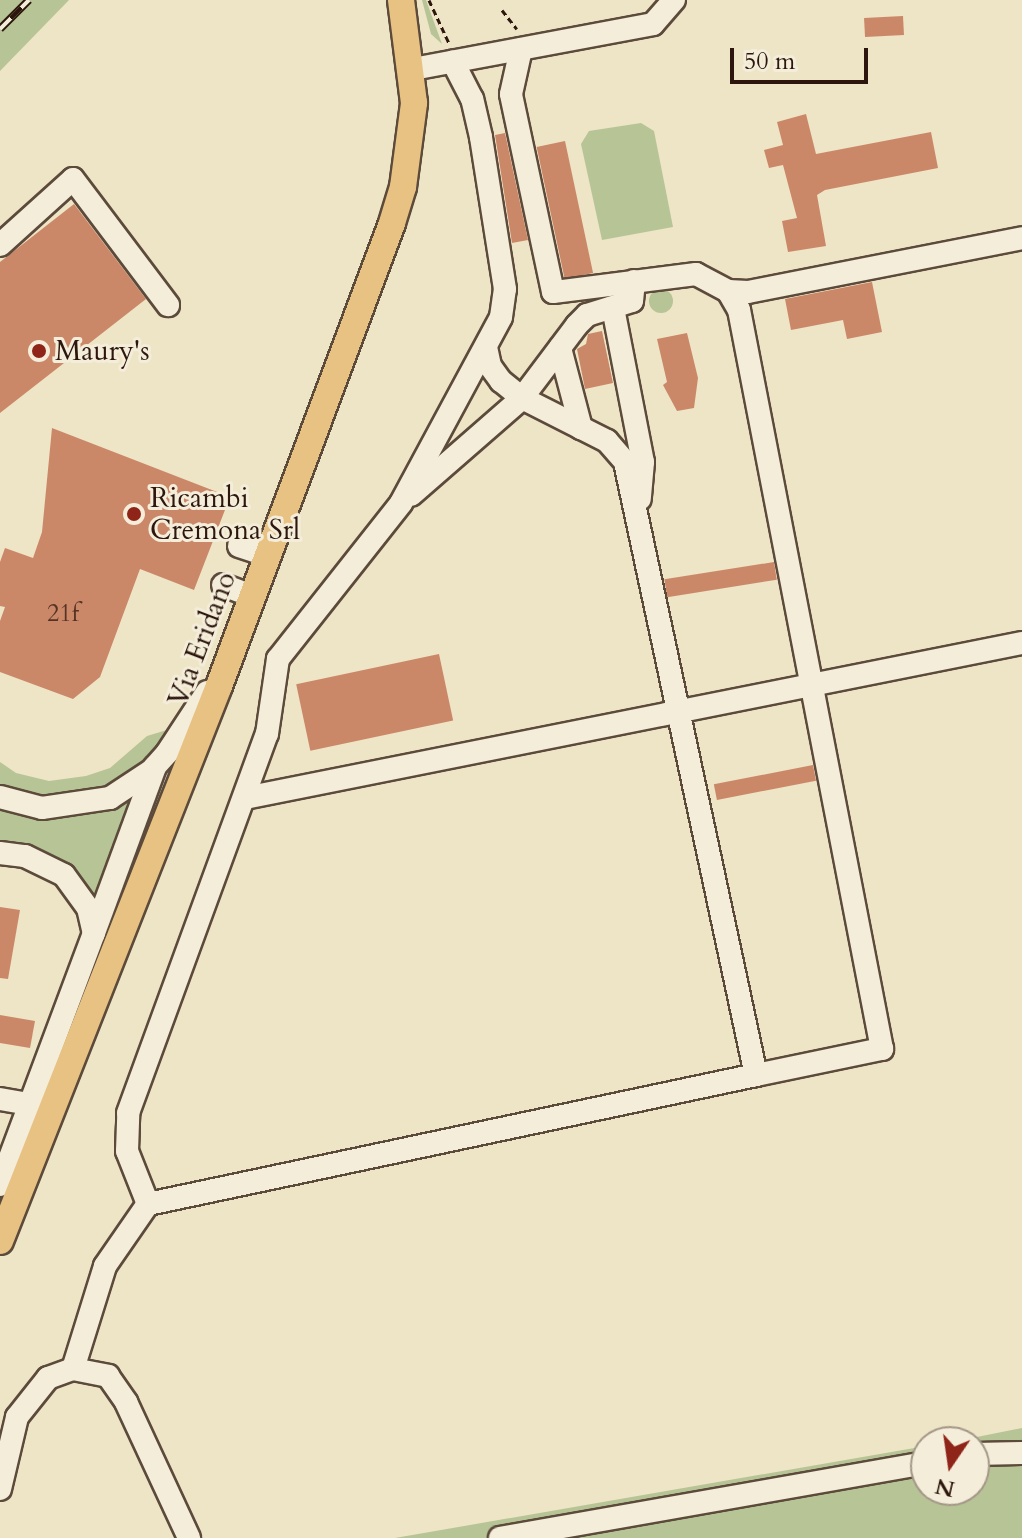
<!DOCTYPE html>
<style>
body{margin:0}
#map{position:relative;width:1022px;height:1538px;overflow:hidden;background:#eee4c6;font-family:Cardo,serif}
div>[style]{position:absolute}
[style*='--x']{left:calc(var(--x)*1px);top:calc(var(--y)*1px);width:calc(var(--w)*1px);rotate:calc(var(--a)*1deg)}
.green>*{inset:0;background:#b7c496}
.round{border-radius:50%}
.building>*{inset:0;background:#cb8869;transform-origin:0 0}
.path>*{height:3px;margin-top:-1.5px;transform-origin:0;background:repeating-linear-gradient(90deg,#2c160d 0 6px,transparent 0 10px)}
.roads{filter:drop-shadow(2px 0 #5c4a3b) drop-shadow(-2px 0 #5c4a3b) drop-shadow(0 2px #5c4a3b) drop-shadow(0 -2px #5c4a3b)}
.minor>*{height:22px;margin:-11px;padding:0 11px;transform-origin:11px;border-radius:11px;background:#f4edda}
.major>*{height:26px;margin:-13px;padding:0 13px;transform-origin:13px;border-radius:13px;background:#e7c283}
.rail>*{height:8px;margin-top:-4px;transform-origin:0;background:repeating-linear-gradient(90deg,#f4edda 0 15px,#2c160d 0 30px);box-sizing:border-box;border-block:2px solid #2c160d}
.dots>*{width:22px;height:22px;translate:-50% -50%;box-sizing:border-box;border:4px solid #f4edda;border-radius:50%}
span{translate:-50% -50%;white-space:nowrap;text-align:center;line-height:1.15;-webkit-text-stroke:6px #f4edda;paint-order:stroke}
.number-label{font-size:24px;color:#543224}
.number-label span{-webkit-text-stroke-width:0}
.poi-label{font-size:28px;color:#2c160d}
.left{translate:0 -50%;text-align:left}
.street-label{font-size:28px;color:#2c160d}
.north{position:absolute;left:910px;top:1426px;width:80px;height:80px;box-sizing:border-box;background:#f4edda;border:2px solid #a49788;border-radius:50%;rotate:193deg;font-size:22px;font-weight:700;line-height:32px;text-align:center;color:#2c160d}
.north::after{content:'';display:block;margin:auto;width:28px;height:36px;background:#8f2418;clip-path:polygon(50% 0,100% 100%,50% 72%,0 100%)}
.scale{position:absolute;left:730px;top:48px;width:138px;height:36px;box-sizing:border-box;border:4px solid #2c160d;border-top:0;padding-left:10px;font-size:24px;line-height:28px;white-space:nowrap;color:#2c160d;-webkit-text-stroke:6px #f4edda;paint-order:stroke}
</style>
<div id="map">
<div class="green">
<div style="clip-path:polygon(0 0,69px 0,0 71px)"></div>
<div style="clip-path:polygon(422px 0,426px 0,442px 44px,431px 34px)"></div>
<div style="clip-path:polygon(641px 123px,654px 131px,673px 227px,602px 240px,581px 144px,589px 131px)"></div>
<div class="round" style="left:649px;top:289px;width:24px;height:24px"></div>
<div style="clip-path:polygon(177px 727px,99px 911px,88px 887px,46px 852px,0 841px,0 762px,16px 773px,49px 781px,86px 776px,110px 768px,147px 736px)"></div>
<div style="clip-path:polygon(1022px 1428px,1022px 1538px,395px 1538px,926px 1446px,926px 1490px,974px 1490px,974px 1442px,952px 1442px)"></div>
</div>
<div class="building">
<div style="left:903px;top:16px;width:19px;height:39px;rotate:87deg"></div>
<div style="clip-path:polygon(806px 114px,816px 154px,931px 132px,938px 168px,825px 190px,817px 195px,826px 246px,788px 252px,782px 221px,797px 218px,783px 165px,769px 168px,764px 150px,783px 145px,777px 122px)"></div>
<div style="clip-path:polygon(505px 133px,528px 240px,512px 243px,495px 135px)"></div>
<div style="left:565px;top:141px;width:135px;height:29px;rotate:78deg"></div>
<div style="clip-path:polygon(74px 204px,146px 299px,0 413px,0 262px)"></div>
<div style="clip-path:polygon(872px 282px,882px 332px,847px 339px,843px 320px,791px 330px,785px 299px)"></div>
<div style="clip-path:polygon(602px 331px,613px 383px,585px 389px,577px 349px,586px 344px,588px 334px)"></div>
<div style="clip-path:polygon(687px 333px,698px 378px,694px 408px,677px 411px,663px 385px,667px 382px,657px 339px)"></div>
<div style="clip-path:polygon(52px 428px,230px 497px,194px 590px,140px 569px,100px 677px,73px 699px,0 672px,0 621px,5px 607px,0 606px,0 562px,5px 548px,33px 558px,42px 532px)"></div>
<div style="left:774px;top:562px;width:18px;height:111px;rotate:81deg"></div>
<div style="left:439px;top:654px;width:68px;height:146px;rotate:78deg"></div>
<div style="left:813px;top:765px;width:16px;height:101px;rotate:79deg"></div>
<div style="clip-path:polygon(0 907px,20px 910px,8px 979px,0 978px)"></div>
<div style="clip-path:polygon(0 1015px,35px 1021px,30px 1048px,0 1043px)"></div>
</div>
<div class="path">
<div style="--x:429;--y:0;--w:47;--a:65.1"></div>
<div style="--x:502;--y:10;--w:24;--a:52"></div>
</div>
<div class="roads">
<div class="minor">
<div style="--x:413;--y:69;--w:244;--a:-10.6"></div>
<div style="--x:653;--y:24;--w:32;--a:-49"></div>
<div style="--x:0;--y:245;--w:98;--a:-42.1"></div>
<div style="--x:73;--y:179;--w:158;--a:53"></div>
<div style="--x:728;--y:291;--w:20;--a:3"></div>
<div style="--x:748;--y:292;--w:279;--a:-11.1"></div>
<div style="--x:613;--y:308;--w:157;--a:79"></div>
<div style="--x:643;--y:462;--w:37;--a:95"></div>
<div style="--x:486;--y:347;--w:19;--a:78"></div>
<div style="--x:490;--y:366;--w:19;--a:54"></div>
<div style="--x:501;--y:381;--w:27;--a:39"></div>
<div style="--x:522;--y:398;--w:95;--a:26.8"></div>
<div style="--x:607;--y:441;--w:28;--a:49"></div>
<div style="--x:625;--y:462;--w:627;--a:77.94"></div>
<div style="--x:756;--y:1075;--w:129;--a:-11.7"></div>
<div style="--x:882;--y:1049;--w:753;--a:-100.95"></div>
<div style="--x:739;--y:310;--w:22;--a:-120"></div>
<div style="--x:728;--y:291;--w:36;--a:-152"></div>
<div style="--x:696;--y:274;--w:144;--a:172.8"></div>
<div style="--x:553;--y:292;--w:202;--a:-102"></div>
<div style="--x:511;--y:94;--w:46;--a:-77.5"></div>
<div style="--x:560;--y:348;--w:83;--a:75.3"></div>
<div style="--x:411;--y:495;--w:147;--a:-41.1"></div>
<div style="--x:522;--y:398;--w:91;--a:-53"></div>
<div style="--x:577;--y:325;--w:14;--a:-45"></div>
<div style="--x:587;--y:315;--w:47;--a:-17.3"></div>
<div style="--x:632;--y:301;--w:20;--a:-84"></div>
<div style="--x:239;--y:546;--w:16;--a:18"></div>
<div style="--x:223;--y:585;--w:17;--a:21"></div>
<div style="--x:0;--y:797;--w:43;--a:14.7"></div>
<div style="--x:42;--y:808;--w:69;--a:-8.4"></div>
<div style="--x:110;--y:798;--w:49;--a:-33.4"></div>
<div style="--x:151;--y:771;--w:24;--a:-48"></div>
<div style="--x:167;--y:753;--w:73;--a:-56.7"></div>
<div style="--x:245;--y:798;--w:792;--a:-11.28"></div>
<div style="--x:0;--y:853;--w:25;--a:7"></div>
<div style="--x:25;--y:856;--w:43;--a:26"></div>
<div style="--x:64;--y:875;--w:41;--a:54"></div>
<div style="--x:88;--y:908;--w:26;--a:77"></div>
<div style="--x:94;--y:933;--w:269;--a:110.5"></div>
<div style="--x:94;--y:933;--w:177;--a:-69.8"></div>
<div style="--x:0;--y:1099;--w:29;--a:10"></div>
<div style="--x:148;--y:1204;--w:622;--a:-11.98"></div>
<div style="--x:73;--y:1369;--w:108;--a:-72.7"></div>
<div style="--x:105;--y:1266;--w:75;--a:-55.3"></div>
<div style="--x:148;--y:1204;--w:57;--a:-111.6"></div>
<div style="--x:127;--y:1151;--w:38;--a:-88"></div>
<div style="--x:128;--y:1113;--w:404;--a:-69.9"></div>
<div style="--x:267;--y:734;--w:76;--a:-81.7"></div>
<div style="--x:278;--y:659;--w:199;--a:-51.7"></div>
<div style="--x:401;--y:503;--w:211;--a:-61.7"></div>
<div style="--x:501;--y:317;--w:28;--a:-82"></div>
<div style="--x:505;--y:289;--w:154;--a:-99"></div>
<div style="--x:481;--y:137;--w:39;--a:-103"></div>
<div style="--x:472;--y:99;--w:42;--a:-117.2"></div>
<div style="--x:974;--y:1454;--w:48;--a:-1.2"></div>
<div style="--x:0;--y:1489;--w:74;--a:-76.7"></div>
<div style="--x:17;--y:1417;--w:50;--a:-51.5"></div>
<div style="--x:48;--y:1378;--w:27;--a:-20"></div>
<div style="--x:73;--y:1369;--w:36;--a:11"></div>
<div style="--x:108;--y:1376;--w:32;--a:55"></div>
<div style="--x:126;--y:1402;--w:150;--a:65.1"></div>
<div style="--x:500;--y:1538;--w:433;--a:-10"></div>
</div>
<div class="major">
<div style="--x:0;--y:1241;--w:597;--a:-68.47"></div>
<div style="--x:219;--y:686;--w:494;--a:-69.5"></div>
<div style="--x:392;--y:223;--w:38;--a:-73"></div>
<div style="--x:403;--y:187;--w:85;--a:-82.5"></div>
<div style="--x:414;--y:103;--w:104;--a:-97.2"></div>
</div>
</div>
<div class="rail">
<div style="--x:0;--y:29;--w:41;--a:-45"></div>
</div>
<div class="dots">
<div style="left:39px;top:351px;background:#8f2418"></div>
<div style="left:134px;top:514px;background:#8f2418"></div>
</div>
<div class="number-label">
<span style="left:63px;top:614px">21f</span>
</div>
<div class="poi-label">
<span class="left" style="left:55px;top:351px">Maury's</span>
<span class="left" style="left:150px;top:514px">Ricambi<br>Cremona Srl</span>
</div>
<div class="street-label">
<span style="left:202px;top:639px;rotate:-69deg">Via Eridano</span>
</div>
<div class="north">N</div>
<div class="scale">50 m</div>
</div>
